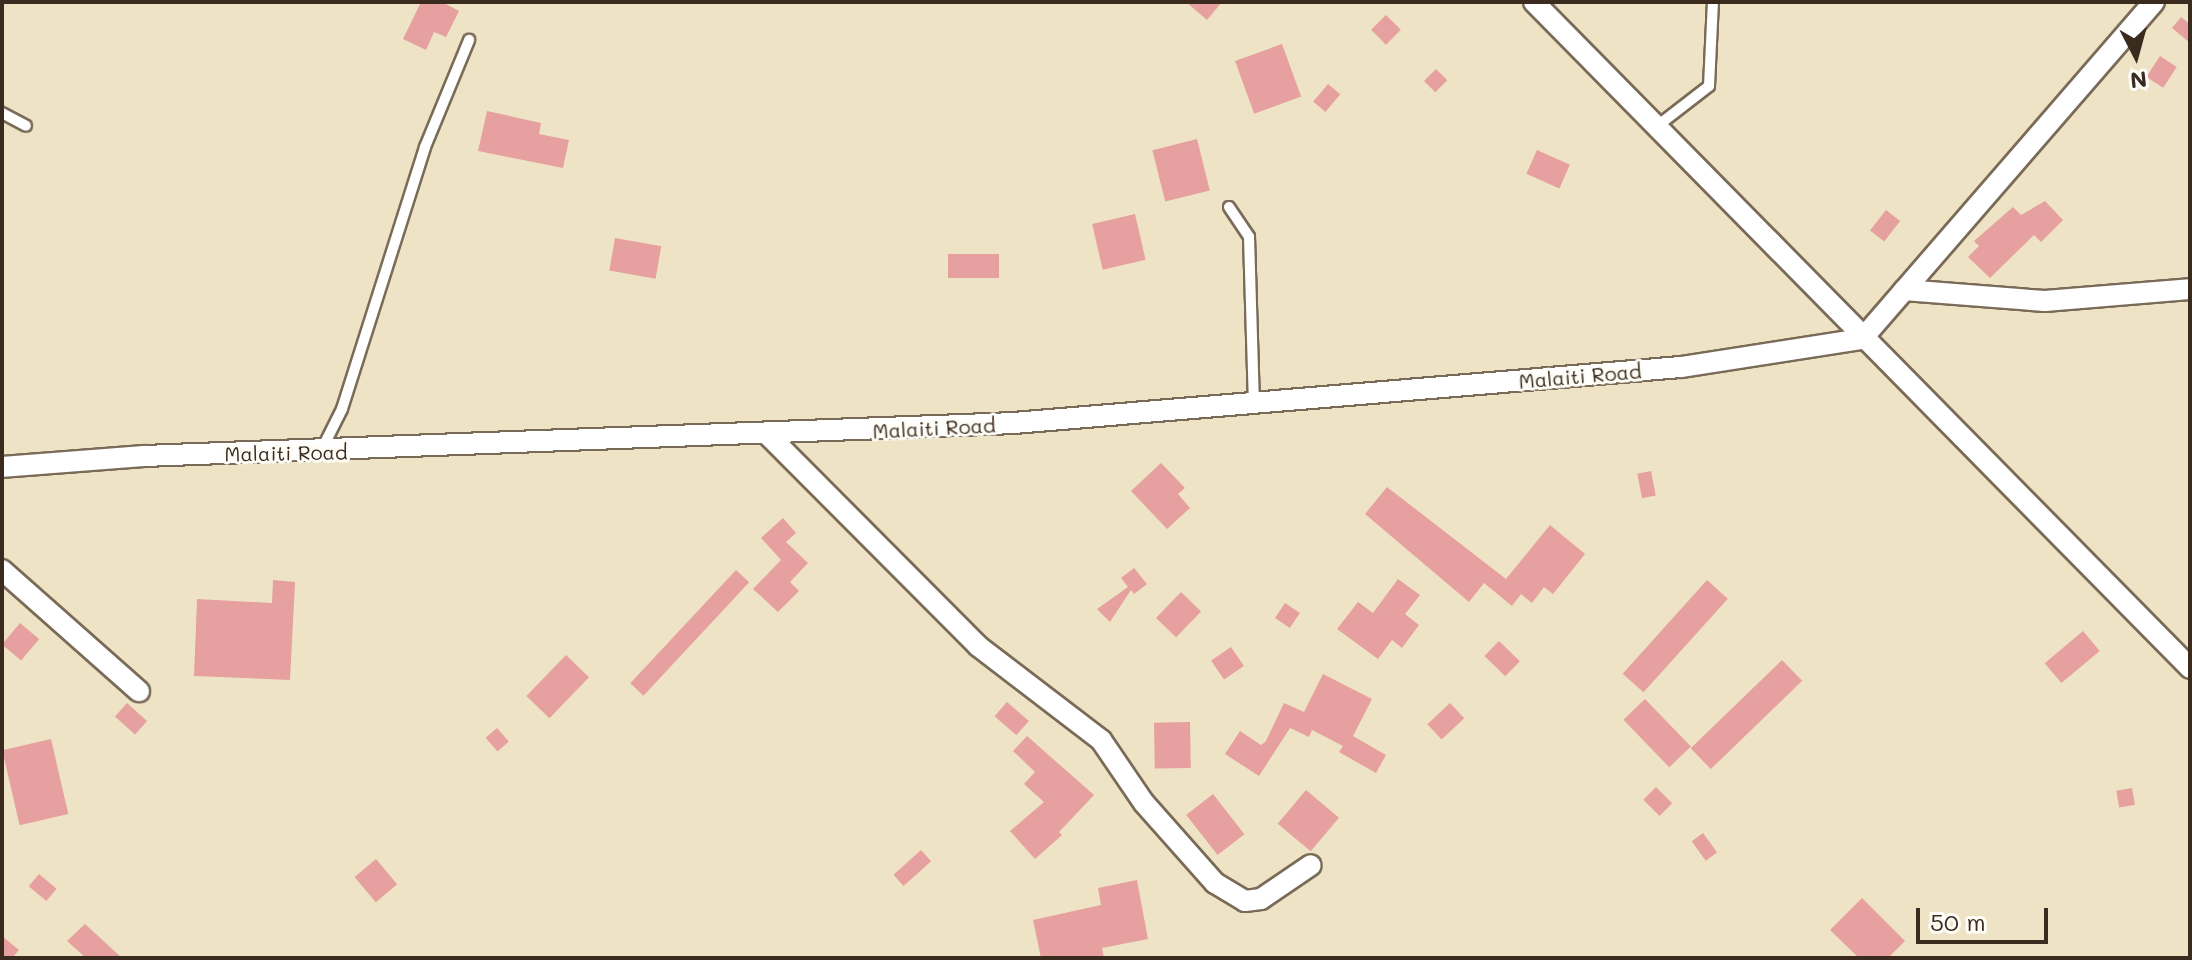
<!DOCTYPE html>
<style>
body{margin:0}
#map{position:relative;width:2192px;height:960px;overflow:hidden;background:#eee4c5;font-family:Mali,sans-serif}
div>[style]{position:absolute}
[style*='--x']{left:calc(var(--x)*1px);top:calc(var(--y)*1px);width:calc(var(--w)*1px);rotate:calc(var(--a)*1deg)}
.building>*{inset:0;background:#e6a09f;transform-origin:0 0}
.roads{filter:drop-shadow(2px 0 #7a6b58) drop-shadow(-2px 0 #7a6b58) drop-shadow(0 2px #7a6b58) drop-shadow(0 -2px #7a6b58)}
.lane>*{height:10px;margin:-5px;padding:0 5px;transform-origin:5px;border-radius:5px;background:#fff}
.street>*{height:20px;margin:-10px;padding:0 10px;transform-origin:10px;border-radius:10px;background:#fff}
span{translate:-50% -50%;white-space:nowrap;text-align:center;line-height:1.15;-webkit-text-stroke:6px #fdfcf7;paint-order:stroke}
.street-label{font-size:20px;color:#3b2a1e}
.frame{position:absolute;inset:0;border:4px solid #3b2a1e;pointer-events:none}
.north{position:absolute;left:2096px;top:16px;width:80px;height:80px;-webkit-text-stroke:6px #fdfcf7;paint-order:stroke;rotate:174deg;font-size:22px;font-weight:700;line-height:32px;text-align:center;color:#3b2a1e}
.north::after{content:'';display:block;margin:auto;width:28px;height:36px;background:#3b2a1e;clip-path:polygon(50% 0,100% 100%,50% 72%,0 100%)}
.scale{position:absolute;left:1916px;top:908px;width:132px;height:36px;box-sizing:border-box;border:4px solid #3b2a1e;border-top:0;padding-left:10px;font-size:24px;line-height:28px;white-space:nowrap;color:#3b2a1e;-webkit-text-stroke:6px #fdfcf7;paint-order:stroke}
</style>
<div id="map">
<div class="building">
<div style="clip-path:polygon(421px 2px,442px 2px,459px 11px,446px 37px,434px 32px,426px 50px,403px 39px)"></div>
<div style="clip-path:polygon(1186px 2px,1222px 2px,1207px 20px)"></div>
<div style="left:1386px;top:15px;width:21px;height:21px;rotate:45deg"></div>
<div style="clip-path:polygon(2181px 17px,2190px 24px,2190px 43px,2172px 28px)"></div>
<div style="left:1282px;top:44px;width:56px;height:50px;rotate:70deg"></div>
<div style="left:2160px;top:56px;width:20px;height:25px;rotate:33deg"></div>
<div style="left:1436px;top:69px;width:16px;height:17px;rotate:45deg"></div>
<div style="left:1328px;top:84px;width:16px;height:23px;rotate:40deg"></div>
<div style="clip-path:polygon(487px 111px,541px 123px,539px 134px,569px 140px,563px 168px,478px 151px)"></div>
<div style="left:1197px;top:139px;width:53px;height:46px;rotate:76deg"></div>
<div style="left:1537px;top:150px;width:36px;height:26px;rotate:24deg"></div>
<div style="clip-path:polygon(2045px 201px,2063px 220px,2041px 242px,2034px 235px,1990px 278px,1968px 257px,1979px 246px,1974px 241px,2013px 207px,2021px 215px)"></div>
<div style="left:1886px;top:210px;width:18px;height:26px;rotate:38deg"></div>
<div style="left:1135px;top:214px;width:47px;height:44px;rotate:77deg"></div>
<div style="left:615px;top:238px;width:47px;height:33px;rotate:10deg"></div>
<div style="left:999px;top:254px;width:24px;height:51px;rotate:90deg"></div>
<div style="clip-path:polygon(1161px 463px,1185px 488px,1178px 494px,1190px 508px,1167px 529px,1131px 491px)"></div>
<div style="left:1651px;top:471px;width:25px;height:14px;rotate:79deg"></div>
<div style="clip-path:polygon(1387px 487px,1506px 579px,1550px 525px,1585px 554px,1553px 594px,1544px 587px,1532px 603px,1521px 594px,1512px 606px,1484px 583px,1469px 602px,1365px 514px)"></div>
<div style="clip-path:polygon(783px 518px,796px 533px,786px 542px,808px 563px,790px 582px,799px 591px,778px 612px,753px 589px,781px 560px,761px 538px)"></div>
<div style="clip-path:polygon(1134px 568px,1147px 584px,1134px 594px,1131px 590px,1110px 622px,1097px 609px,1128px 587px,1121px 578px)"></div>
<div style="left:736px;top:570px;width:18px;height:155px;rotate:43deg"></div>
<div style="clip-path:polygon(1398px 579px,1420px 595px,1405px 614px,1419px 625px,1402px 648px,1392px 640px,1378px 659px,1337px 629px,1358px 602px,1373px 613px)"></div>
<div style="clip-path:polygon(273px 580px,295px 582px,290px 680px,194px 676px,197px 599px,272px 603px)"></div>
<div style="left:1707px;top:580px;width:28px;height:126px;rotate:42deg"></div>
<div style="left:1181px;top:592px;width:28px;height:36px;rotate:44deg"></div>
<div style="left:1285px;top:603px;width:18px;height:18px;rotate:34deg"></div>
<div style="left:20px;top:623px;width:25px;height:28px;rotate:40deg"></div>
<div style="left:2083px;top:631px;width:26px;height:50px;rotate:50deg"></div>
<div style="left:1499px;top:641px;width:29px;height:21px;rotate:44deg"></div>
<div style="left:1231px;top:647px;width:23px;height:24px;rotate:56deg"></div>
<div style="left:566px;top:655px;width:32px;height:57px;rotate:44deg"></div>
<div style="left:1782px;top:660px;width:29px;height:127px;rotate:46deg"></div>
<div style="clip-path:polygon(1323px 674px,1372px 699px,1353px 736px,1386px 755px,1376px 773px,1339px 752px,1343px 746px,1312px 730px,1309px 737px,1290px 728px,1259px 776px,1225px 754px,1240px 731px,1261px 745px,1266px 741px,1284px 703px,1304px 712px)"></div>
<div style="left:1645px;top:699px;width:66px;height:30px;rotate:46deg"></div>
<div style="left:1007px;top:702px;width:29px;height:19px;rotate:41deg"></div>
<div style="left:127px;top:703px;width:27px;height:18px;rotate:42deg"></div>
<div style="left:1450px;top:703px;width:21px;height:31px;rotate:47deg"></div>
<div style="left:1190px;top:722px;width:46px;height:36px;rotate:89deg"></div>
<div style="left:497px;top:728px;width:18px;height:15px;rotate:49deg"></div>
<div style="clip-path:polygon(1027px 736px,1094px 795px,1059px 832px,1062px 835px,1035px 859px,1010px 831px,1044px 802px,1024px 784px,1035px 772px,1013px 751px)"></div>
<div style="left:51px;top:739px;width:77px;height:50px;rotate:77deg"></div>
<div style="left:1656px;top:787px;width:23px;height:18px;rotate:45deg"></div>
<div style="left:2132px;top:788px;width:17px;height:16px;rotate:80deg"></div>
<div style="left:1306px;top:790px;width:43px;height:44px;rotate:40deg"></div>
<div style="left:1213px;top:794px;width:51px;height:34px;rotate:52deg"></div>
<div style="left:1703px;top:833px;width:24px;height:14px;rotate:54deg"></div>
<div style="left:921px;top:850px;width:15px;height:37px;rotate:48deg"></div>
<div style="left:376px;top:859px;width:33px;height:28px;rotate:50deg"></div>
<div style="left:39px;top:874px;width:23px;height:16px;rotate:40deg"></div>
<div style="clip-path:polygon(1137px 880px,1148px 939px,1102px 948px,1104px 958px,1041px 958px,1033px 920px,1101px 905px,1098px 888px)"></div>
<div style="clip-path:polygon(1862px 898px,1905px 941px,1888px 958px,1859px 958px,1830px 930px)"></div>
<div style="clip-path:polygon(85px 924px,122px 958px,86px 958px,67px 941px)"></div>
<div style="clip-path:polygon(2px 936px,19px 950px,12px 958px,2px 958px)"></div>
</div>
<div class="roads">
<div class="lane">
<div style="--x:2;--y:113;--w:27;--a:28"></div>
<div style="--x:1656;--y:127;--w:67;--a:-37.7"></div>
<div style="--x:1709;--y:86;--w:84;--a:-87.3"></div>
<div style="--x:1229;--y:207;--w:36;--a:56"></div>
<div style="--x:1249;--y:237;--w:166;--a:88.3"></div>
<div style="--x:321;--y:451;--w:47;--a:-63.4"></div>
<div style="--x:342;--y:409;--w:275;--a:-72.4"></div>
<div style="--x:425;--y:147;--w:116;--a:-67.6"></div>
</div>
<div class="street">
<div style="--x:1534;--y:2;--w:935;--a:45.43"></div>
<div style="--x:1904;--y:290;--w:141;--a:4.5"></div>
<div style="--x:2045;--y:301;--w:145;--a:-4.7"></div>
<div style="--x:1862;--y:339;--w:446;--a:-49.1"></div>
<div style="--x:769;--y:436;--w:296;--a:45.1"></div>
<div style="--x:978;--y:646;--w:155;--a:37.4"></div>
<div style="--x:1101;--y:740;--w:76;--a:55.7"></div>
<div style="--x:1144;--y:803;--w:107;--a:48.4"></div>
<div style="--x:1215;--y:883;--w:35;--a:31"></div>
<div style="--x:1245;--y:901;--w:16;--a:-7"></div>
<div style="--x:1261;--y:899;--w:60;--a:-34.2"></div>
<div style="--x:2;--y:467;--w:142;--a:-4.4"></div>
<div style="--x:144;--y:456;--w:871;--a:-2.17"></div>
<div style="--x:1014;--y:423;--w:669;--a:-4.8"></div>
<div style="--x:1681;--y:367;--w:183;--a:-8.8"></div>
<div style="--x:2;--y:570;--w:183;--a:41.5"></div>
</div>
</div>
<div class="street-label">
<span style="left:1580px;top:376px;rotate:-5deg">Malaiti Road</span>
<span style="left:934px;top:428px;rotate:-3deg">Malaiti Road</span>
<span style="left:286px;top:453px;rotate:-1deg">Malaiti Road</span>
</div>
<div class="frame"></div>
<div class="north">N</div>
<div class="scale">50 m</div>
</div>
